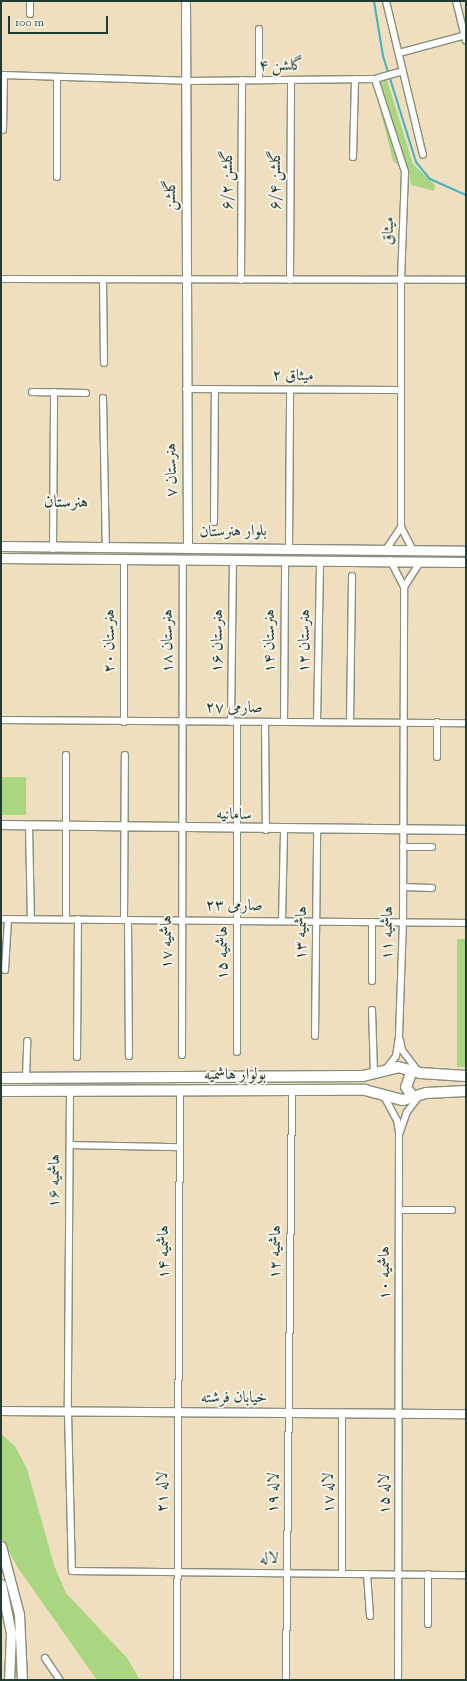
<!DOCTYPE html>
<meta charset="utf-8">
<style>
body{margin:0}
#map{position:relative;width:467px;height:1681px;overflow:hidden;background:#efdfbf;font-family:"Sorts Mill Goudy",Amiri,serif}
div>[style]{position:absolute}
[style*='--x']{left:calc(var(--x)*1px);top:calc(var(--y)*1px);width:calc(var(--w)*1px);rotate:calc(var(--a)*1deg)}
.green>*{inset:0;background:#aad682;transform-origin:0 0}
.stream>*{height:2px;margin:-1px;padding:0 1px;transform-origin:1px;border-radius:1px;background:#43b1bf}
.roads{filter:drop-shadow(1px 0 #878e7a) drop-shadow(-1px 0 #878e7a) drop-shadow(0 1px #878e7a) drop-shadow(0 -1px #878e7a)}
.minor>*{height:6px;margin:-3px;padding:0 3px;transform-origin:3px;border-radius:3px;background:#fff}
.tertiary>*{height:8px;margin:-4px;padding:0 4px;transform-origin:4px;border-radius:4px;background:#fff}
.secondary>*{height:9px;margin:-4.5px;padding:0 4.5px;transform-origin:4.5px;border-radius:4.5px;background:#fff}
.primary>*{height:10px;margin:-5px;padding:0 5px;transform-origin:5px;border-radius:5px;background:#fff}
span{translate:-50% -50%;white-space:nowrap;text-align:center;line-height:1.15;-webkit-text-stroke:4px #f7f3e8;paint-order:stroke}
.street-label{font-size:16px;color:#1f3d34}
.neighbourhood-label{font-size:17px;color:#1f3d34}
.frame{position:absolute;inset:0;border:2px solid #1f3d34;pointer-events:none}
.scale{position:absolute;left:8px;top:16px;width:100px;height:18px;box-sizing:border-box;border:2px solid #1f3d34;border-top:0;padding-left:5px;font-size:12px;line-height:14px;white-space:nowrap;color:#1f3d34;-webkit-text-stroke:3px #f7f3e8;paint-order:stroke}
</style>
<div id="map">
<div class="green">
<div style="clip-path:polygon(387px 80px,413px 164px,435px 185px,434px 191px,411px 185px,409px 172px,393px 161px,374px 85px)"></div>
<div style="left:1px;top:777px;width:25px;height:38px"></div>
<div style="left:457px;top:939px;width:9px;height:128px"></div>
<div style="clip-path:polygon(1px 1434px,15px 1446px,27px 1469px,54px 1565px,66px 1593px,127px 1658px,140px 1680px,97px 1680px,18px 1568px,1px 1537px)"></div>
</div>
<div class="stream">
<div style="--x:374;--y:1;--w:56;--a:80.7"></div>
<div style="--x:383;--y:56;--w:111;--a:72.7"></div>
<div style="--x:416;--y:162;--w:22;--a:51"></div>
<div style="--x:430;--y:179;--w:39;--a:24"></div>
</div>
<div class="roads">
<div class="minor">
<div style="--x:386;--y:1;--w:158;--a:76.5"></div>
<div style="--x:456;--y:1;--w:41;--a:76"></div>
<div style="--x:30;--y:14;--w:13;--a:-90"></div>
<div style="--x:399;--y:53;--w:69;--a:-15"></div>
<div style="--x:1;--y:75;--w:186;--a:1.8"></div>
<div style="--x:187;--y:81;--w:188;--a:-0.6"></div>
<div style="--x:375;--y:79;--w:29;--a:-16"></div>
<div style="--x:57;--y:78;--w:99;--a:90"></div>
<div style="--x:375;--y:79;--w:98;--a:72.1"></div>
<div style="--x:405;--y:172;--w:108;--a:92.1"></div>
<div style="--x:401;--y:280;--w:247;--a:90"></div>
<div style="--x:401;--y:527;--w:28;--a:63"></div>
<div style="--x:259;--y:80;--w:51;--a:-90"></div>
<div style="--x:3;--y:130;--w:55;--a:-89"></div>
<div style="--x:353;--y:157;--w:78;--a:-88.5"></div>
<div style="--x:1;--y:279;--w:465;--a:0.1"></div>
<div style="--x:103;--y:280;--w:83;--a:89.3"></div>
<div style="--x:241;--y:280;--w:200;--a:-89.7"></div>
<div style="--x:290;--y:280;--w:200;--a:-89.7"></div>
<div style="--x:186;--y:389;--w:214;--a:0.3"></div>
<div style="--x:32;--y:392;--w:54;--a:1.1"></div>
<div style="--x:103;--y:398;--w:151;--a:88.9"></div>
<div style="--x:214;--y:522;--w:133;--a:-89.6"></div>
<div style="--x:289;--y:548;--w:158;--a:-89.6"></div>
<div style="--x:53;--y:549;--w:157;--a:-89.6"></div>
<div style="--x:385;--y:551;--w:29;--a:-56"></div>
<div style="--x:404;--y:587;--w:30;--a:-57"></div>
<div style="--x:1;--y:720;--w:465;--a:0.4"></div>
<div style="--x:124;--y:722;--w:162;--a:-90"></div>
<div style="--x:231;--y:722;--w:162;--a:-89.3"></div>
<div style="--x:237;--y:722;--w:330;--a:90"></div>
<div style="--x:265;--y:722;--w:108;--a:89.5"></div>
<div style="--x:284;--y:722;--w:162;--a:-89.6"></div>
<div style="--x:317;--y:722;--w:162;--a:-88.9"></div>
<div style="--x:350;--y:722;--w:146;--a:-89.2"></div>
<div style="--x:66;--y:755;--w:164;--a:90"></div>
<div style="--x:437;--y:757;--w:35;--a:-90"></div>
<div style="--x:29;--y:826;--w:93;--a:88.8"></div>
<div style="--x:403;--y:847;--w:29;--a:0"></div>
<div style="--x:403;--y:887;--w:29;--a:2"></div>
<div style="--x:1;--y:919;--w:465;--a:0.5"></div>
<div style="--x:124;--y:920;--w:165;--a:-89.7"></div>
<div style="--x:128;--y:920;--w:136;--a:89.6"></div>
<div style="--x:282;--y:921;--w:91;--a:-88.7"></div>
<div style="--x:5;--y:970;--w:51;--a:-86.6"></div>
<div style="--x:372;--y:981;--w:59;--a:-90"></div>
<div style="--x:372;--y:1010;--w:64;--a:88.2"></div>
<div style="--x:315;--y:1036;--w:206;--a:-89.4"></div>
<div style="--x:400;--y:1040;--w:10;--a:79"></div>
<div style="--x:402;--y:1050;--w:26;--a:53"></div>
<div style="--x:182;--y:1055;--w:495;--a:-89.9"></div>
<div style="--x:77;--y:1057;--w:138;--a:-89.6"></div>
<div style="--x:386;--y:1069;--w:16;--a:-52"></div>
<div style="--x:396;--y:1056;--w:20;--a:-81"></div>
<div style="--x:399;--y:1036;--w:114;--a:-88"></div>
<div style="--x:403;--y:922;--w:335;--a:-89.8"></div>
<div style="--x:404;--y:587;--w:30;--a:-117"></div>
<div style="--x:26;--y:1078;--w:37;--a:-88"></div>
<div style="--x:70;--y:1091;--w:321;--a:90.4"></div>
<div style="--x:68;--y:1412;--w:159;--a:88.6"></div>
<div style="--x:72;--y:1571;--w:394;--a:0.6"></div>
<div style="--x:384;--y:1096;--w:27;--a:62"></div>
<div style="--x:397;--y:1120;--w:13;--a:81"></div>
<div style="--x:399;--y:1133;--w:547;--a:90.1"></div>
<div style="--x:400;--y:1132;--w:21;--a:-71"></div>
<div style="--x:407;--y:1112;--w:21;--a:-53"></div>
<div style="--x:70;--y:1145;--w:109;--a:1.1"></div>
<div style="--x:399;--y:1210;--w:53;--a:0"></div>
<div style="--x:342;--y:1413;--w:160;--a:90"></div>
<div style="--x:367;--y:1574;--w:42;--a:85.9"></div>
<div style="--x:428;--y:1624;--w:50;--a:-90"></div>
<div style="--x:45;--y:1658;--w:27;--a:56"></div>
<div style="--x:177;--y:1680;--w:589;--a:-89.71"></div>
<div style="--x:286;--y:1680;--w:589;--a:-89.42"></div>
</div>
<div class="tertiary">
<div style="--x:186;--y:1;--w:548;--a:89.79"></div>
<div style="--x:1;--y:825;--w:465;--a:0.6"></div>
<div style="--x:1;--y:1411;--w:465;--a:0.4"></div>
</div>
<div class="secondary">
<div style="--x:1;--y:546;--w:465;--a:0.6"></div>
<div style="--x:1;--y:558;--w:465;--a:0.5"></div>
<div style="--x:1;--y:1546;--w:70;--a:75.2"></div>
<div style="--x:19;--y:1614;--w:66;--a:87.4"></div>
<div style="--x:1;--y:1584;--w:50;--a:78.5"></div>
<div style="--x:11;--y:1633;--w:47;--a:92.4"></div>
</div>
<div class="primary">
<div style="--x:412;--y:1070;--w:18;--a:109"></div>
<div style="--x:406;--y:1087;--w:12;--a:55"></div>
<div style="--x:1;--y:1078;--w:362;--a:-0.3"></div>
<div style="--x:363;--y:1076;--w:36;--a:-14"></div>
<div style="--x:398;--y:1067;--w:23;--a:15"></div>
<div style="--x:420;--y:1073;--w:46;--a:3.7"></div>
<div style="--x:1;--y:1091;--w:364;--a:-0.2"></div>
<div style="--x:365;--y:1090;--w:39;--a:15"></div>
<div style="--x:403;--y:1100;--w:24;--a:-17"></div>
<div style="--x:426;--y:1093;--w:40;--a:-2.9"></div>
</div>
</div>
<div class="street-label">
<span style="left:281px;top:67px;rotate:-1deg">گلشن ۴</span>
<span style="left:229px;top:180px;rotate:-90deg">گلشن ۶/۲</span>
<span style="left:277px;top:180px;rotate:-90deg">گلشن ۶/۴</span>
<span style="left:172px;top:195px;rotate:-90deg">گلشن</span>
<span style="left:390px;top:231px;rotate:-88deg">میثاق</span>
<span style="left:293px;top:377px">میثاق ۲</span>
<span style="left:173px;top:470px;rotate:-91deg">هنرستان ۷</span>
<span style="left:233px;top:533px;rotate:-1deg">بلوار هنرستان</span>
<span style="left:111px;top:641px;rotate:-90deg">هنرستان ۲۰</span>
<span style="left:169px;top:641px;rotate:-90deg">هنرستان ۱۸</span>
<span style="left:219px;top:641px;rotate:-89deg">هنرستان ۱۶</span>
<span style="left:271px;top:641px;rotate:-90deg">هنرستان ۱۴</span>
<span style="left:306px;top:641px;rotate:-89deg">هنرستان ۱۲</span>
<span style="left:234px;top:709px">صارمی ۲۷</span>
<span style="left:234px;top:816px;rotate:1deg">سامانیه</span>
<span style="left:234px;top:907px">صارمی ۲۳</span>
<span style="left:303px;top:933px;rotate:-89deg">هاشمیه ۱۳</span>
<span style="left:389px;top:933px;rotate:-89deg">هاشمیه ۱۱</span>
<span style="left:168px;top:942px;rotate:-90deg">هاشمیه ۱۷</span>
<span style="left:224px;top:953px;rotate:-90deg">هاشمیه ۱۵</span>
<span style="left:235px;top:1076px">بولوار هاشمیه</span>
<span style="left:56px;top:1181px;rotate:-89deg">هاشمیه ۱۶</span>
<span style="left:165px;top:1252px;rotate:-90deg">هاشمیه ۱۴</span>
<span style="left:277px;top:1252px;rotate:-89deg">هاشمیه ۱۲</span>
<span style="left:386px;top:1273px;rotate:-90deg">هاشمیه ۱۰</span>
<span style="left:234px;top:1399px">خیابان فرشته</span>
<span style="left:164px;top:1492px;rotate:-90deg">لاله ۲۱</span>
<span style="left:275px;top:1493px;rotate:-89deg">لاله ۱۹</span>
<span style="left:330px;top:1493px;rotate:-90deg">لاله ۱۷</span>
<span style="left:386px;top:1494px;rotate:-90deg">لاله ۱۵</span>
<span style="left:269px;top:1560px;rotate:1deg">لاله</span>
</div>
<div class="neighbourhood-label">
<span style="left:66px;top:504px">هنرستان</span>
</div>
<div class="frame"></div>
<div class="scale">100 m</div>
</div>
